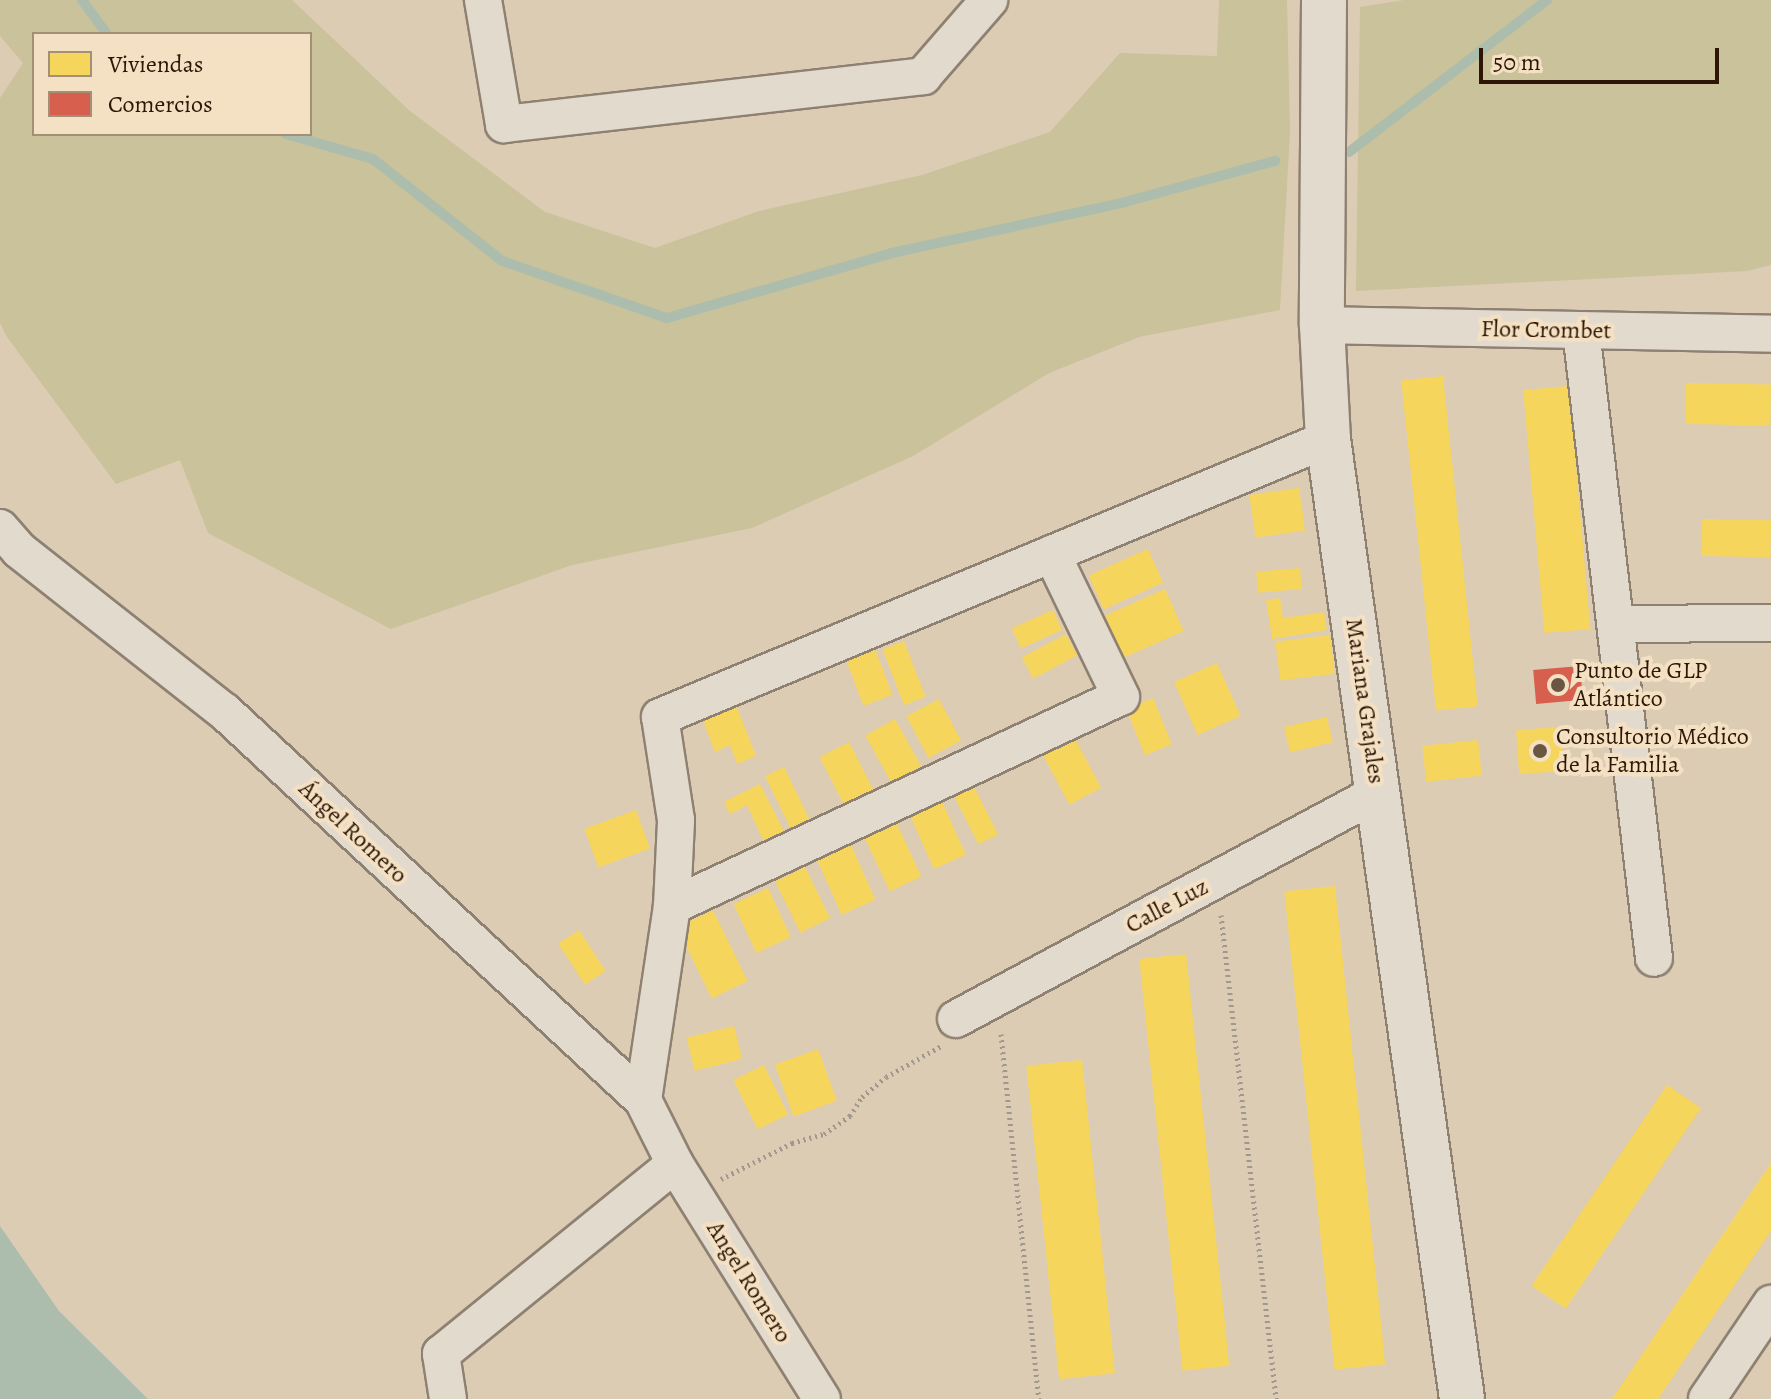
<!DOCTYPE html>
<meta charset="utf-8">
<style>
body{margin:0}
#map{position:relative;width:1771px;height:1399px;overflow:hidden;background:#ddccb4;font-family:Alegreya,serif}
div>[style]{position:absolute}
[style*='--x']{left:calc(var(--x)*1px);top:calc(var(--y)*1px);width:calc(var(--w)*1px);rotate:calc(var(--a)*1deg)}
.green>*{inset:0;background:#cac29a}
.water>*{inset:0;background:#adbdad}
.homes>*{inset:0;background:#f6d55c;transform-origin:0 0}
.shops>*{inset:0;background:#d6604d;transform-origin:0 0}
.stream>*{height:10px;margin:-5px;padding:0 5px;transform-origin:5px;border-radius:5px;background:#adbdad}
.path>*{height:5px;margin-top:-2.5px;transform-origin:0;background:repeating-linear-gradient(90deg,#a0978d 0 2px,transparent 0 6px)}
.roads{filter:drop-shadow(2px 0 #8e8172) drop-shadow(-2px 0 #8e8172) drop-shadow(0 2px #8e8172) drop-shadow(0 -2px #8e8172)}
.street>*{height:36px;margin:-18px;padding:0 18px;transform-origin:18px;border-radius:18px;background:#e3dace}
.secondary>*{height:44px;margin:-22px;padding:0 22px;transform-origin:22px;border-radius:22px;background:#e3dace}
.dots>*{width:22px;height:22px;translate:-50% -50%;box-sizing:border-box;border:4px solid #f4e0c3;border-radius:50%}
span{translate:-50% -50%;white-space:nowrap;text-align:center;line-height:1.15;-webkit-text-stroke:8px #f4e0c3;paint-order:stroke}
.street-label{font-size:24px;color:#2d1605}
.poi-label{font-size:24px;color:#2d1605}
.left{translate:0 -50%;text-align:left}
.legend{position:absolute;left:32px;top:32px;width:280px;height:104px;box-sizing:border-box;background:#f4e0c3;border:2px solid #a48f77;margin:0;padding:10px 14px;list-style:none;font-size:24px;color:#2d1605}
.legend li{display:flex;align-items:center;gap:16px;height:40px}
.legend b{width:40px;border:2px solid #a48f77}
.scale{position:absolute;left:1479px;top:48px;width:240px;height:36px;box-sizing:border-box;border:4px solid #2d1605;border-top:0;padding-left:10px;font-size:24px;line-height:28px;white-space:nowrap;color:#2d1605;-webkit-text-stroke:6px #f4e0c3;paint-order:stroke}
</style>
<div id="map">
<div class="green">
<div style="clip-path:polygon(evenodd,0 0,292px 0,410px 111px,545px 212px,655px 248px,759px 211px,922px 175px,1050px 132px,1120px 53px,1217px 56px,1219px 0,1287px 0,1290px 132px,1280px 310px,1139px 337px,1049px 373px,913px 456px,752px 528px,572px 565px,391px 629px,208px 533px,180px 460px,116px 484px,7px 337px,0 323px,0 98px,23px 63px,0 36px,0 0,310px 34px,310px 134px,34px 134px,34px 34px,310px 34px)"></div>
<div style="clip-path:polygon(1404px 0,1771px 0,1771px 265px,1747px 271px,1356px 291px,1360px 7px)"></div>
</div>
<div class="water">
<div style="clip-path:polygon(0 1226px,59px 1311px,148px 1399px,0 1399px)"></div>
</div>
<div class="homes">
<div style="left:1443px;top:376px;width:332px;height:42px;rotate:84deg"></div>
<div style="left:1686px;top:383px;width:85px;height:41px;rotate:1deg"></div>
<div style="left:1569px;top:386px;width:244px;height:46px;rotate:85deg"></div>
<div style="left:1299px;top:488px;width:43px;height:50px;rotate:82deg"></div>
<div style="left:1702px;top:519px;width:69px;height:37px;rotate:1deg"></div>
<div style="left:1148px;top:549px;width:37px;height:65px;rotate:66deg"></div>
<div style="left:1300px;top:568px;width:21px;height:44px;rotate:85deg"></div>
<div style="left:1165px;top:589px;width:46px;height:66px;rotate:66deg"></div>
<div style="clip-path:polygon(1280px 598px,1283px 618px,1324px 612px,1327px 630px,1272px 639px,1266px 600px)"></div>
<div style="left:1053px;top:610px;width:22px;height:45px;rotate:66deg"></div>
<div style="left:1066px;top:634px;width:24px;height:50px;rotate:62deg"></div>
<div style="left:1330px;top:635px;width:39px;height:55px;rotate:83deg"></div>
<div style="left:904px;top:641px;width:60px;height:23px;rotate:69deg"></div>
<div style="left:875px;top:649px;width:49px;height:31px;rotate:69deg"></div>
<div style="left:1217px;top:663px;width:58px;height:47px;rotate:66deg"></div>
<div style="left:1153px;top:698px;width:50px;height:29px;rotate:68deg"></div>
<div style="left:939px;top:699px;width:47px;height:37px;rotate:62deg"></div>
<div style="clip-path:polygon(735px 702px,756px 756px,737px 764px,730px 745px,715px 752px,701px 715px)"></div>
<div style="left:1327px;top:717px;width:26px;height:44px;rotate:77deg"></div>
<div style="left:895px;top:719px;width:54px;height:34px;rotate:61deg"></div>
<div style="left:1561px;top:727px;width:44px;height:45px;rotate:86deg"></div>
<div style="left:1072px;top:733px;width:62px;height:36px;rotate:62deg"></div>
<div style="left:1478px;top:740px;width:36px;height:56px;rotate:84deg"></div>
<div style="left:849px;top:742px;width:54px;height:33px;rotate:63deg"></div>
<div style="left:784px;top:767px;width:58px;height:21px;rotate:64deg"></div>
<div style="clip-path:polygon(760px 784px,785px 833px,764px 842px,747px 805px,730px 814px,724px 802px)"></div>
<div style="left:974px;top:787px;width:53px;height:22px;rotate:63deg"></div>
<div style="left:941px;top:799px;width:61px;height:35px;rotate:66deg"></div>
<div style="left:636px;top:810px;width:41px;height:55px;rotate:70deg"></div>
<div style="left:896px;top:822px;width:60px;height:35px;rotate:65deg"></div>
<div style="left:851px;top:845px;width:60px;height:37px;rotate:66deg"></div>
<div style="left:805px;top:867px;width:57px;height:33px;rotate:64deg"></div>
<div style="left:1335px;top:886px;width:481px;height:51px;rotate:84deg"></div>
<div style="left:768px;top:888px;width:54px;height:38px;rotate:65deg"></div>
<div style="left:713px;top:910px;width:79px;height:40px;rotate:64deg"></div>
<div style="left:579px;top:930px;width:49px;height:25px;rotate:57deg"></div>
<div style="left:1186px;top:954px;width:414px;height:47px;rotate:84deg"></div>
<div style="left:734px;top:1026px;width:34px;height:49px;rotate:76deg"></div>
<div style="left:818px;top:1049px;width:55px;height:46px;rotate:70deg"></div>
<div style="left:1082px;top:1060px;width:315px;height:56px;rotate:84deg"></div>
<div style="left:764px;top:1065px;width:55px;height:34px;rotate:64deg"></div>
<div style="left:1667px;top:1085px;width:41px;height:242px;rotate:34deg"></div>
<div style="clip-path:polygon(1771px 1163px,1771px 1231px,1658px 1399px,1612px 1399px)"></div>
</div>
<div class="shops">
<div style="left:1580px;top:666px;width:34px;height:47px;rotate:85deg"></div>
</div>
<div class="stream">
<div style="--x:82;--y:0;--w:42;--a:53.7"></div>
<div style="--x:286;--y:134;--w:91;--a:16"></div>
<div style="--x:373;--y:159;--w:164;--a:38.3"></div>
<div style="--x:502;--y:261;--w:175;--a:19.1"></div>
<div style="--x:667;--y:318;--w:234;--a:-16.1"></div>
<div style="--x:892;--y:253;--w:239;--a:-12.3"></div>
<div style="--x:1125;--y:202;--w:156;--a:-15.3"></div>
<div style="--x:1349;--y:152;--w:250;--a:-37.5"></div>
</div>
<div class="path">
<div style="--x:1221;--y:915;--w:487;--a:83.5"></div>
<div style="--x:1001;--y:1034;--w:367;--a:84.1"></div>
<div style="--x:721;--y:1179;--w:80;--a:-26.9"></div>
<div style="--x:792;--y:1143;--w:33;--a:-16"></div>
<div style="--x:824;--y:1134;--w:32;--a:-35"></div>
<div style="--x:850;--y:1116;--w:22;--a:-58"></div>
<div style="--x:862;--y:1097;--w:31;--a:-40"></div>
<div style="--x:886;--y:1077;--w:63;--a:-29.4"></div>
</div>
<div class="roads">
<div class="street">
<div style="--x:483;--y:0;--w:126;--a:80.4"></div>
<div style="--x:504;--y:124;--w:422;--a:-6.5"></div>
<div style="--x:923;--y:76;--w:101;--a:-49"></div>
<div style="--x:1322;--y:325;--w:449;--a:1.1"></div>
<div style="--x:1581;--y:330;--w:632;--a:83.37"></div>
<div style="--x:0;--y:528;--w:29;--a:49"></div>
<div style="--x:19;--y:550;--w:262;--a:38.2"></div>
<div style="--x:225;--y:712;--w:570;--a:42.87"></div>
<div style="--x:643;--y:1100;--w:72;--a:63.4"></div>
<div style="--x:675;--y:1164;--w:277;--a:58"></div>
<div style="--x:1617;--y:624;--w:154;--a:-0.4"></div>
<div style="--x:672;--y:906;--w:495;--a:-25"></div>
<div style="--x:1121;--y:697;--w:159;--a:-115.8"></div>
<div style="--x:956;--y:1019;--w:479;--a:-28.2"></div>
<div style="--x:643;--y:1100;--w:196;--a:-81.5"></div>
<div style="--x:672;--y:906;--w:86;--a:-87.3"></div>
<div style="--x:676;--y:820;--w:104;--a:-98.8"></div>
<div style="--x:660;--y:717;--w:724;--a:-22.6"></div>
<div style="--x:448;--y:1399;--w:46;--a:-98.8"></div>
<div style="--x:441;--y:1354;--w:301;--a:-39.1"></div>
<div style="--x:1707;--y:1399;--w:115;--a:-56"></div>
</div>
<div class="secondary">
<div style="--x:1324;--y:0;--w:325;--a:90.4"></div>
<div style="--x:1322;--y:325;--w:114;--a:87"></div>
<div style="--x:1328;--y:439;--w:969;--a:82.05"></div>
</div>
</div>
<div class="dots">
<div style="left:1558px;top:685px;background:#6b5642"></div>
<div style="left:1540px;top:751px;background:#6b5642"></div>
</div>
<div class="street-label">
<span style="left:1546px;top:330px;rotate:1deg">Flor Crombet</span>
<span style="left:1365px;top:701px;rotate:82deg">Mariana Grajales</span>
<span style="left:353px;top:832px;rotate:43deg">Ángel Romero</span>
<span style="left:1167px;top:906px;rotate:-28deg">Calle Luz</span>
<span style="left:749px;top:1282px;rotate:58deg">Angel Romero</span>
</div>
<div class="poi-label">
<span class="left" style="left:1574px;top:685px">Punto de GLP<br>Atlántico</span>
<span class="left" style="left:1556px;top:751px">Consultorio Médico<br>de la Familia</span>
</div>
<ul class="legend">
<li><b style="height:22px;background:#f6d55c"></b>Viviendas</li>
<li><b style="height:22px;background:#d6604d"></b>Comercios</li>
</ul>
<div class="scale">50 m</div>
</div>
